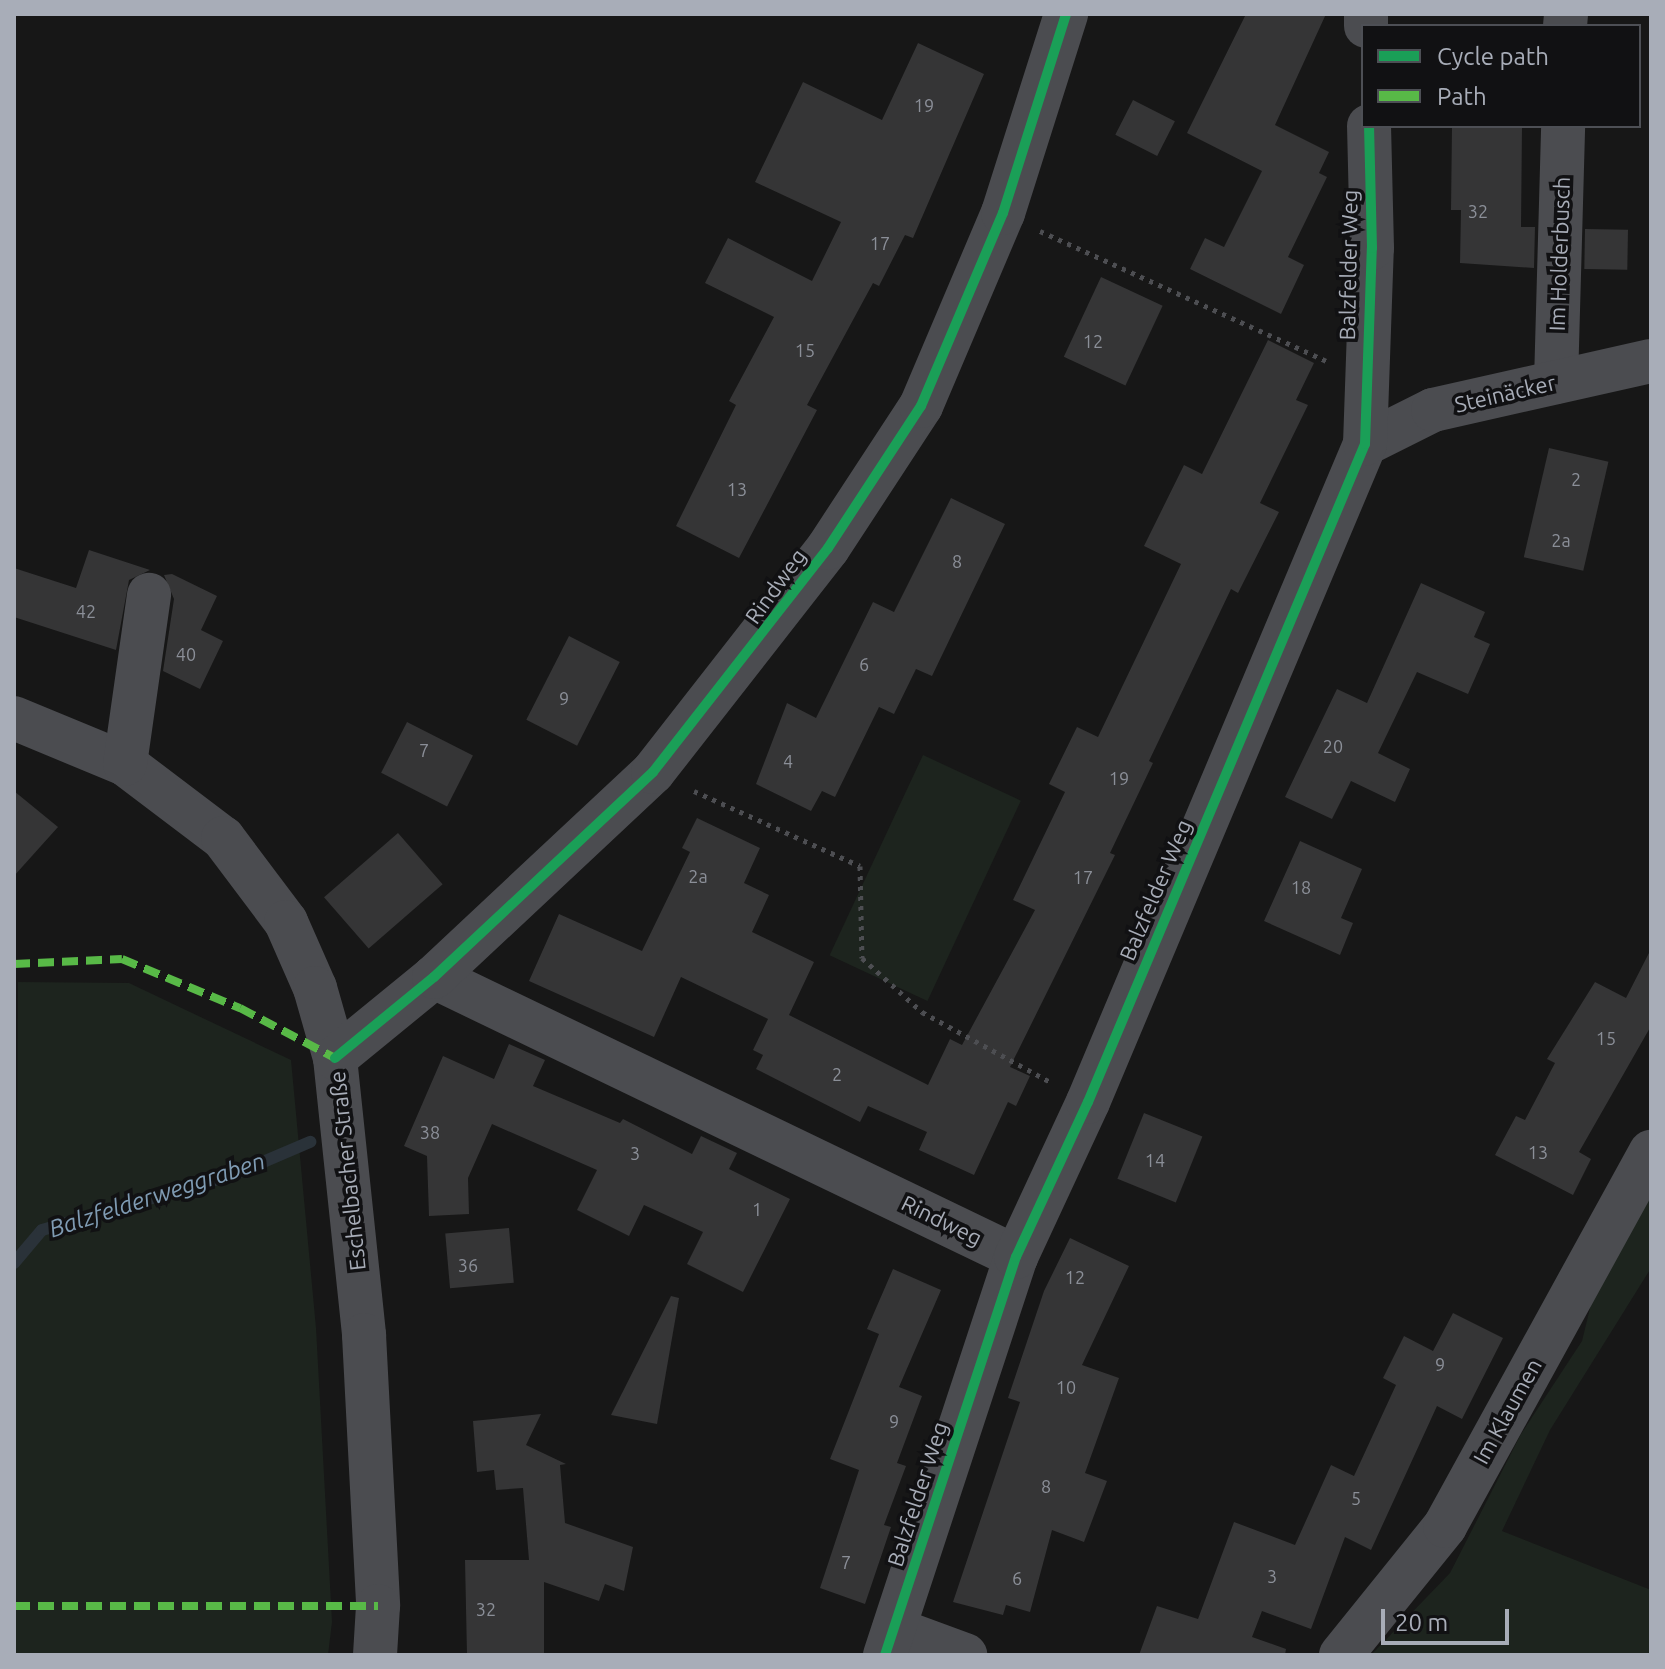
<!DOCTYPE html>
<meta charset="utf-8">
<style>
body{margin:0}
#map{position:relative;width:1665px;height:1669px;overflow:hidden;background:#171717;font-family:Ubuntu,sans-serif}
div>[style]{position:absolute}
[style*='--x']{left:calc(var(--x)*1px);top:calc(var(--y)*1px);width:calc(var(--w)*1px);rotate:calc(var(--a)*1deg)}
.green>*{inset:0;background:#1d241e;transform-origin:0 0}
.stream>*{height:12px;margin:-6px;padding:0 6px;transform-origin:6px;border-radius:6px;background:#2a3239}
.building>*{inset:0;background:#353536;transform-origin:0 0}
.path>*{height:5px;margin-top:-2.5px;transform-origin:0;background:repeating-linear-gradient(90deg,#4d4e52 0 4px,transparent 0 10px)}
.minor>*{height:44px;margin:-22px;padding:0 22px;transform-origin:22px;border-radius:22px;background:#4b4c50}
.quiet>*{height:8px;margin-top:-4px;transform-origin:0;background:repeating-linear-gradient(90deg,#58b947 0 16px,transparent 0 24px)}
.cycleway>*{height:10px;margin:-5px;padding:0 5px;transform-origin:5px;border-radius:5px;background:#1a9f57}
span{translate:-50% -50%;white-space:nowrap;text-align:center;line-height:1.15;-webkit-text-stroke:7px #111113;paint-order:stroke}
.number-label{font-size:18px;color:#8b8f98}
.number-label span{-webkit-text-stroke-width:0}
.street-label{font-size:22px;color:#a8adb8}
.water-label{font-size:24px;color:#7f9bb3;font-style:italic}
.frame{position:absolute;inset:0;border:16px solid #a8adb8;pointer-events:none}
.legend{position:absolute;left:1361px;top:24px;width:280px;height:104px;box-sizing:border-box;background:#111113;border:2px solid #4d4f55;margin:0;padding:10px 14px;list-style:none;font-size:24px;color:#a8adb8}
.legend li{display:flex;align-items:center;gap:16px;height:40px}
.legend b{width:40px;border:2px solid #4d4f55}
.scale{position:absolute;left:1381px;top:1609px;width:128px;height:36px;box-sizing:border-box;border:4px solid #a8adb8;border-top:0;padding-left:10px;font-size:24px;line-height:28px;white-space:nowrap;color:#a8adb8;-webkit-text-stroke:6px #111113;paint-order:stroke}
</style>
<div id="map">
<div class="green">
<div style="left:923px;top:755px;width:108px;height:221px;rotate:25deg"></div>
<div style="clip-path:polygon(18px 982px,129px 983px,291px 1060px,316px 1328px,332px 1622px,328px 1655px,14px 1655px)"></div>
<div style="clip-path:polygon(1651px 1162px,1651px 1268px,1550px 1430px,1502px 1531px,1651px 1590px,1651px 1655px,1371px 1655px,1450px 1573px,1521px 1434px,1582px 1341px,1593px 1296px)"></div>
</div>
<div class="stream">
<div style="--x:14;--y:1263;--w:43;--a:-49.7"></div>
<div style="--x:42;--y:1230;--w:201;--a:-16.2"></div>
<div style="--x:235;--y:1174;--w:82;--a:-23.1"></div>
</div>
<div class="building">
<div style="clip-path:polygon(1246px 14px,1326px 14px,1275px 125px,1329px 152px,1319px 173px,1327px 177px,1288px 257px,1304px 265px,1281px 314px,1190px 269px,1205px 238px,1224px 247px,1262px 171px,1187px 133px)"></div>
<div style="clip-path:polygon(918px 43px,984px 74px,913px 238px,905px 235px,879px 286px,873px 283px,807px 405px,817px 410px,739px 558px,676px 526px,736px 405px,729px 401px,774px 317px,705px 283px,728px 238px,812px 281px,841px 222px,755px 182px,803px 82px,882px 120px)"></div>
<div style="left:1133px;top:100px;width:47px;height:39px;rotate:27deg"></div>
<div style="clip-path:polygon(1452px 126px,1522px 126px,1521px 227px,1535px 227px,1534px 268px,1460px 263px,1461px 210px,1451px 210px)"></div>
<div style="left:1585px;top:229px;width:43px;height:40px;rotate:1deg"></div>
<div style="left:1101px;top:277px;width:68px;height:88px;rotate:25deg"></div>
<div style="clip-path:polygon(1268px 340px,1314px 363px,1296px 400px,1308px 405px,1260px 503px,1279px 512px,1238px 593px,1231px 589px,1149px 761px,1153px 763px,1110px 853px,1115px 855px,1010px 1067px,1030px 1076px,1016px 1106px,1008px 1102px,974px 1175px,919px 1150px,927px 1132px,868px 1106px,860px 1122px,756px 1069px,763px 1055px,753px 1050px,768px 1019px,681px 977px,654px 1037px,529px 981px,559px 914px,642px 951px,690px 852px,682px 848px,697px 818px,760px 848px,744px 883px,769px 895px,752px 932px,814px 962px,789px 1015px,928px 1085px,950px 1039px,962px 1045px,1035px 910px,1013px 900px,1065px 792px,1049px 784px,1077px 727px,1098px 737px,1181px 564px,1144px 546px,1184px 465px,1202px 474px)"></div>
<div style="left:1549px;top:448px;width:61px;height:112px;rotate:13deg"></div>
<div style="clip-path:polygon(951px 498px,1005px 524px,932px 676px,916px 669px,894px 714px,879px 707px,835px 797px,822px 791px,811px 811px,756px 784px,787px 703px,816px 718px,873px 602px,894px 612px)"></div>
<div style="clip-path:polygon(89px 550px,150px 570px,129px 580px,116px 650px,14px 617px,14px 568px,76px 588px)"></div>
<div style="clip-path:polygon(172px 574px,217px 596px,201px 630px,223px 641px,200px 689px,163px 671px,174px 599px,164px 575px)"></div>
<div style="clip-path:polygon(1421px 583px,1485px 612px,1474px 637px,1490px 644px,1468px 694px,1417px 672px,1378px 753px,1410px 769px,1395px 802px,1351px 781px,1332px 819px,1285px 797px,1337px 689px,1367px 703px)"></div>
<div style="left:569px;top:636px;width:57px;height:94px;rotate:27deg"></div>
<div style="left:407px;top:722px;width:74px;height:57px;rotate:27deg"></div>
<div style="clip-path:polygon(14px 791px,58px 827px,14px 876px)"></div>
<div style="left:398px;top:833px;width:68px;height:98px;rotate:49deg"></div>
<div style="clip-path:polygon(1300px 841px,1362px 869px,1341px 918px,1353px 923px,1340px 955px,1264px 921px)"></div>
<div style="clip-path:polygon(1651px 949px,1651px 1026px,1579px 1152px,1591px 1159px,1573px 1195px,1495px 1155px,1516px 1116px,1525px 1120px,1555px 1063px,1547px 1059px,1595px 982px,1626px 998px)"></div>
<div style="clip-path:polygon(509px 1044px,545px 1060px,533px 1086px,620px 1123px,623px 1119px,692px 1154px,701px 1136px,737px 1153px,729px 1169px,790px 1199px,743px 1292px,687px 1264px,703px 1232px,644px 1205px,629px 1236px,577px 1210px,597px 1170px,492px 1124px,468px 1178px,469px 1214px,429px 1216px,427px 1156px,404px 1146px,443px 1056px,494px 1079px)"></div>
<div style="left:1144px;top:1113px;width:63px;height:71px;rotate:22deg"></div>
<div style="left:509px;top:1228px;width:55px;height:64px;rotate:85deg"></div>
<div style="clip-path:polygon(1070px 1238px,1129px 1266px,1082px 1365px,1119px 1378px,1085px 1473px,1107px 1481px,1084px 1542px,1052px 1530px,1030px 1612px,1006px 1605px,1003px 1615px,953px 1602px,1020px 1402px,1008px 1398px,1044px 1291px)"></div>
<div style="clip-path:polygon(893px 1269px,941px 1290px,899px 1387px,922px 1396px,897px 1463px,906px 1466px,884px 1525px,891px 1527px,865px 1604px,820px 1588px,859px 1470px,830px 1459px,879px 1334px,867px 1329px)"></div>
<div style="clip-path:polygon(671px 1296px,679px 1298px,657px 1424px,611px 1415px)"></div>
<div style="clip-path:polygon(1453px 1313px,1503px 1338px,1462px 1419px,1437px 1406px,1371px 1550px,1345px 1537px,1311px 1629px,1262px 1611px,1252px 1637px,1286px 1649px,1285px 1655px,1139px 1655px,1157px 1606px,1198px 1619px,1234px 1522px,1295px 1545px,1331px 1465px,1354px 1476px,1396px 1385px,1383px 1378px,1404px 1336px,1433px 1351px)"></div>
<div style="clip-path:polygon(541px 1414px,526px 1445px,566px 1464px,560px 1465px,565px 1523px,633px 1547px,624px 1591px,605px 1584px,599px 1601px,544px 1582px,544px 1654px,467px 1655px,465px 1560px,529px 1560px,523px 1488px,496px 1490px,494px 1470px,477px 1472px,473px 1421px)"></div>
</div>
<div class="path">
<div style="--x:1040;--y:231;--w:314;--a:24.4"></div>
<div style="--x:694;--y:791;--w:182;--a:24.3"></div>
<div style="--x:860;--y:866;--w:92;--a:88.8"></div>
<div style="--x:862;--y:958;--w:81;--a:42"></div>
<div style="--x:922;--y:1012;--w:148;--a:28.6"></div>
</div>
<div class="minor">
<div style="--x:1366;--y:14;--w:12;--a:90"></div>
<div style="--x:1565;--y:26;--w:12;--a:-85"></div>
<div style="--x:1556;--y:382;--w:256;--a:-88.4"></div>
<div style="--x:1365;--y:444;--w:76;--a:-26.6"></div>
<div style="--x:1433;--y:410;--w:223;--a:-12.7"></div>
<div style="--x:14;--y:718;--w:120;--a:22.5"></div>
<div style="--x:125;--y:764;--w:123;--a:37.1"></div>
<div style="--x:223;--y:838;--w:105;--a:53.1"></div>
<div style="--x:286;--y:922;--w:72;--a:66.3"></div>
<div style="--x:315;--y:988;--w:73;--a:74.1"></div>
<div style="--x:335;--y:1058;--w:279;--a:84"></div>
<div style="--x:364;--y:1335;--w:271;--a:87"></div>
<div style="--x:378;--y:1606;--w:49;--a:93.5"></div>
<div style="--x:125;--y:764;--w:171;--a:-81.9"></div>
<div style="--x:434;--y:977;--w:646;--a:25.69"></div>
<div style="--x:335;--y:1058;--w:128;--a:-39.3"></div>
<div style="--x:434;--y:977;--w:300;--a:-43.1"></div>
<div style="--x:653;--y:772;--w:284;--a:-52"></div>
<div style="--x:828;--y:548;--w:170;--a:-56.8"></div>
<div style="--x:921;--y:406;--w:210;--a:-67"></div>
<div style="--x:1003;--y:213;--w:209;--a:-72.4"></div>
<div style="--x:894;--y:1629;--w:76;--a:20.1"></div>
<div style="--x:885;--y:1655;--w:419;--a:-71.8"></div>
<div style="--x:1016;--y:1257;--w:171;--a:-65.1"></div>
<div style="--x:1088;--y:1102;--w:714;--a:-67.17"></div>
<div style="--x:1365;--y:444;--w:196;--a:-88"></div>
<div style="--x:1372;--y:248;--w:122;--a:-91.4"></div>
<div style="--x:1341;--y:1655;--w:166;--a:-51.1"></div>
<div style="--x:1445;--y:1526;--w:427;--a:-61.2"></div>
</div>
<div class="quiet">
<div style="--x:14;--y:964;--w:108;--a:-2.7"></div>
<div style="--x:122;--y:959;--w:128;--a:22.6"></div>
<div style="--x:240;--y:1008;--w:107;--a:27.8"></div>
<div style="--x:14;--y:1606;--w:364;--a:0"></div>
</div>
<div class="cycleway">
<div style="--x:335;--y:1058;--w:128;--a:-39.3"></div>
<div style="--x:434;--y:977;--w:300;--a:-43.1"></div>
<div style="--x:653;--y:772;--w:284;--a:-52"></div>
<div style="--x:828;--y:548;--w:170;--a:-56.8"></div>
<div style="--x:921;--y:406;--w:210;--a:-67"></div>
<div style="--x:1003;--y:213;--w:209;--a:-72.4"></div>
<div style="--x:885;--y:1655;--w:419;--a:-71.8"></div>
<div style="--x:1016;--y:1257;--w:171;--a:-65.1"></div>
<div style="--x:1088;--y:1102;--w:714;--a:-67.17"></div>
<div style="--x:1365;--y:444;--w:196;--a:-88"></div>
<div style="--x:1372;--y:248;--w:122;--a:-91.4"></div>
</div>
<div class="number-label">
<span style="left:924px;top:105px">19</span>
<span style="left:1478px;top:211px">32</span>
<span style="left:880px;top:243px">17</span>
<span style="left:1093px;top:341px">12</span>
<span style="left:805px;top:350px">15</span>
<span style="left:1576px;top:479px">2</span>
<span style="left:737px;top:489px">13</span>
<span style="left:1561px;top:540px">2a</span>
<span style="left:957px;top:561px">8</span>
<span style="left:86px;top:611px">42</span>
<span style="left:186px;top:654px">40</span>
<span style="left:864px;top:664px">6</span>
<span style="left:564px;top:698px">9</span>
<span style="left:1333px;top:746px">20</span>
<span style="left:424px;top:750px">7</span>
<span style="left:788px;top:761px">4</span>
<span style="left:1119px;top:778px">19</span>
<span style="left:698px;top:876px">2a</span>
<span style="left:1083px;top:877px">17</span>
<span style="left:1301px;top:887px">18</span>
<span style="left:1606px;top:1038px">15</span>
<span style="left:837px;top:1074px">2</span>
<span style="left:430px;top:1132px">38</span>
<span style="left:1538px;top:1152px">13</span>
<span style="left:635px;top:1153px">3</span>
<span style="left:1155px;top:1160px">14</span>
<span style="left:757px;top:1209px">1</span>
<span style="left:468px;top:1265px">36</span>
<span style="left:1075px;top:1277px">12</span>
<span style="left:1440px;top:1364px">9</span>
<span style="left:1066px;top:1387px">10</span>
<span style="left:894px;top:1421px">9</span>
<span style="left:1046px;top:1486px">8</span>
<span style="left:1356px;top:1498px">5</span>
<span style="left:846px;top:1562px">7</span>
<span style="left:1272px;top:1576px">3</span>
<span style="left:1017px;top:1578px">6</span>
<span style="left:486px;top:1609px">32</span>
</div>
<div class="street-label">
<span style="left:1559px;top:254px;rotate:-88deg">Im Holderbusch</span>
<span style="left:1348px;top:265px;rotate:-89deg">Balzfelder Weg</span>
<span style="left:1505px;top:393px;rotate:-13deg">Steinäcker</span>
<span style="left:775px;top:586px;rotate:-54deg">Rindweg</span>
<span style="left:1155px;top:890px;rotate:-67deg">Balzfelder Weg</span>
<span style="left:347px;top:1171px;rotate:-96deg">Eschelbacher Straße</span>
<span style="left:942px;top:1220px;rotate:26deg">Rindweg</span>
<span style="left:1507px;top:1411px;rotate:-61deg">Im Klaumen</span>
<span style="left:917px;top:1494px;rotate:-72deg">Balzfelder Weg</span>
</div>
<div class="water-label">
<span style="left:157px;top:1195px;rotate:-18deg">Balzfelderweggraben</span>
</div>
<div class="frame"></div>
<ul class="legend">
<li><b style="height:10px;background:#1a9f57"></b>Cycle path</li>
<li><b style="height:10px;background:#58b947"></b>Path</li>
</ul>
<div class="scale">20 m</div>
</div>
